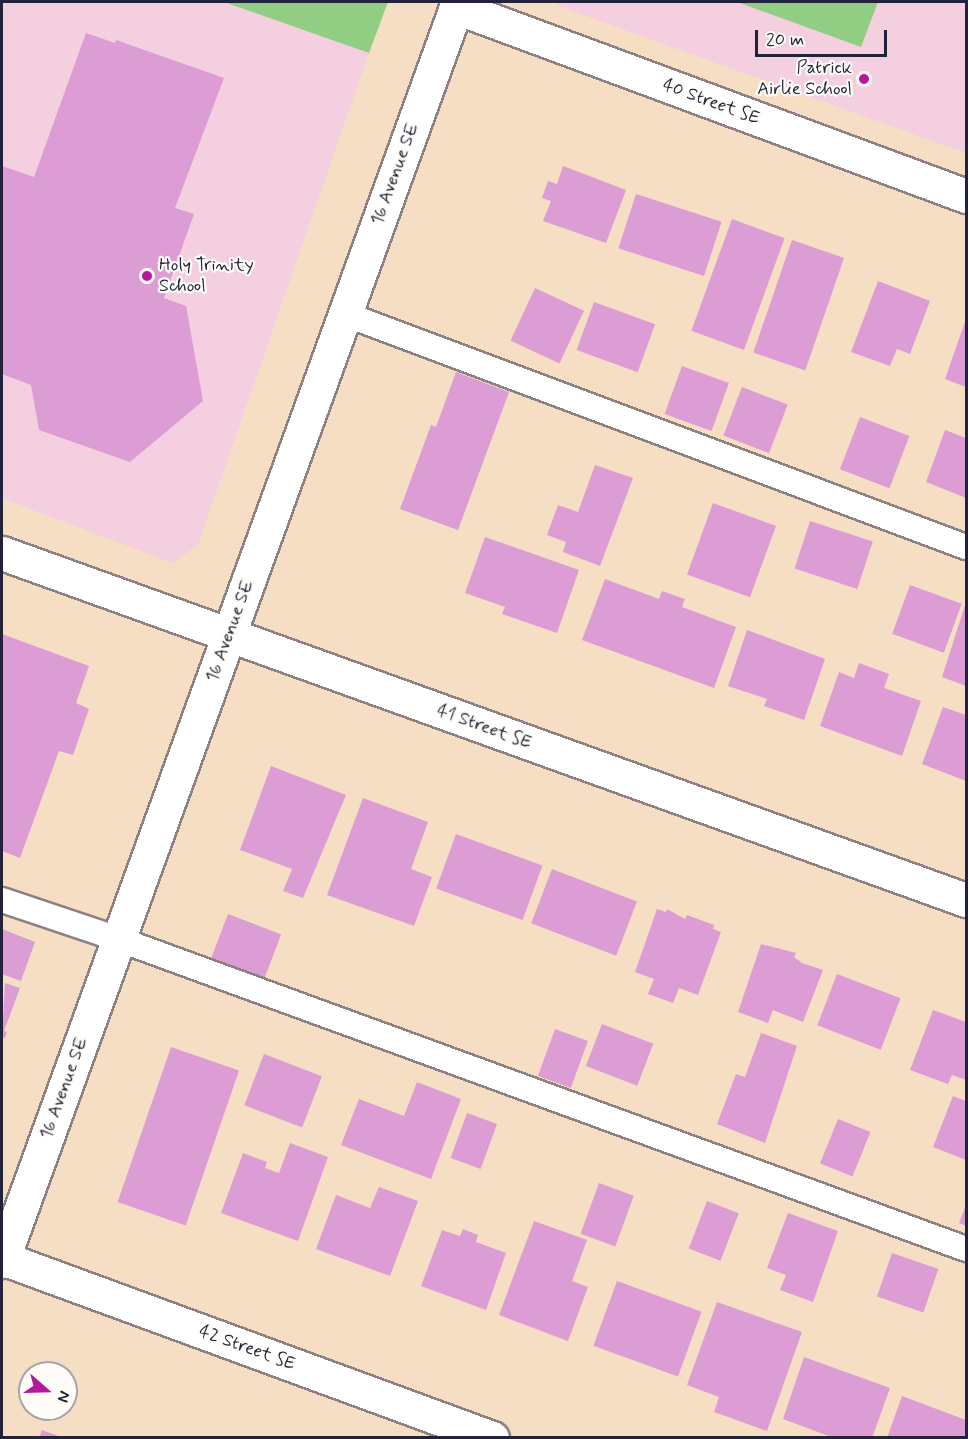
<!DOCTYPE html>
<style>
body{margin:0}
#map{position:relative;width:968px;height:1439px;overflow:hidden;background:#f5dec4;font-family:Mynerve,sans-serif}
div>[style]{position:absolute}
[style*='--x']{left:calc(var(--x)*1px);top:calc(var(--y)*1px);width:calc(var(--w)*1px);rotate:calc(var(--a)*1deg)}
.built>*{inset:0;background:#f3cfdf}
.green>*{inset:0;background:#91cd82}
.building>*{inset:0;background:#dc9dd5;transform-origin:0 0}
.roads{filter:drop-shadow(2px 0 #8c8080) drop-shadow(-2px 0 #8c8080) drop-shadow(0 2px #8c8080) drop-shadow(0 -2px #8c8080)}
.lane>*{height:24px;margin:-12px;padding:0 12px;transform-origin:12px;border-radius:12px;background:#fff}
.street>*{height:33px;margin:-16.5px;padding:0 16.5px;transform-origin:16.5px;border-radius:16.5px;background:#fff}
.dots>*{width:16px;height:16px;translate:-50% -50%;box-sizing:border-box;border:3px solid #fdfcf7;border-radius:50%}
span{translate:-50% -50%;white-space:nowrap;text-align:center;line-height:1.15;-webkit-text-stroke:4.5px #fdfcf7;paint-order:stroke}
.poi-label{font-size:18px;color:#22223b}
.right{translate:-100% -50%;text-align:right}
.left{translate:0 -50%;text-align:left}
.street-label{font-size:18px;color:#22223b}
.frame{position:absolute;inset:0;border:3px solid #22223b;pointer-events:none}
.north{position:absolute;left:18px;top:1361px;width:60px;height:60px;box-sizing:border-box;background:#fdfcf7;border:2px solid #a5a5ac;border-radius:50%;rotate:110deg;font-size:16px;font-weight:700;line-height:24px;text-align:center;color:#22223b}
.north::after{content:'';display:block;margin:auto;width:21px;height:27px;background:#b5179e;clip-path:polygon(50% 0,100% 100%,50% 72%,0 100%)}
.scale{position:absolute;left:755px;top:30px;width:132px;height:27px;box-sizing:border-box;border:3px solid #22223b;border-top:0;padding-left:8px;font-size:18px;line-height:21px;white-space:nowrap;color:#22223b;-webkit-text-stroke:4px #fdfcf7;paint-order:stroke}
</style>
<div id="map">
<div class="built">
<div style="clip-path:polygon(2px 2px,224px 2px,369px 53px,198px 545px,172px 563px,2px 498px)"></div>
<div style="clip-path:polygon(556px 2px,966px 2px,966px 153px,558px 6px)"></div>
</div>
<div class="green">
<div style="clip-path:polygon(224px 2px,388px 2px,369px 53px)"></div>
<div style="clip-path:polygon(737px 2px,878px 2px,861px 47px)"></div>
</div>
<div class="building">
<div style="clip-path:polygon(86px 33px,115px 43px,116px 40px,224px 78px,175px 208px,194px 214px,164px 298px,186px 306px,203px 401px,130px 462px,39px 430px,31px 385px,2px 374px,2px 166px,34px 177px)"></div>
<div style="clip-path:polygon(563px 166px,626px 190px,606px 243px,543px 221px,551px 201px,542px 198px,548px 181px,557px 184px)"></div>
<div style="left:636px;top:194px;width:90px;height:57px;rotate:18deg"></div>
<div style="left:732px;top:219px;width:56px;height:119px;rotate:20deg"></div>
<div style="left:792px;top:240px;width:55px;height:119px;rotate:19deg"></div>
<div style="clip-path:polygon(878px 281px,930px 301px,910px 354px,897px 349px,890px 366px,851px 352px)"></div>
<div style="left:535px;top:288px;width:54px;height:58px;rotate:25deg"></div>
<div style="left:594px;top:302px;width:65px;height:51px;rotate:20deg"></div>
<div style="clip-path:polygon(966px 319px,966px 387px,945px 379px)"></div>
<div style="left:682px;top:366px;width:50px;height:51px;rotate:20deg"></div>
<div style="clip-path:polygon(456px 372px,509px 392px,458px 530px,400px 509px,431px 425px,436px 427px)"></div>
<div style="left:742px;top:387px;width:49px;height:52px;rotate:21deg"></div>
<div style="left:860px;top:417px;width:53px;height:56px;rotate:21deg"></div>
<div style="clip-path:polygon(945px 430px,966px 438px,966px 498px,926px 482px)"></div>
<div style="clip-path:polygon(595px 465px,633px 478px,600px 566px,563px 552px,566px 542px,547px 535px,558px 505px,578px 512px)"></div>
<div style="left:713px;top:503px;width:67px;height:76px;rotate:20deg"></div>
<div style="left:810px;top:521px;width:66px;height:50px;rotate:18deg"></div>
<div style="clip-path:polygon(485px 537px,579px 570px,557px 633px,502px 614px,505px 607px,465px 593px)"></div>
<div style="clip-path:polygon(605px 579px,659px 599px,662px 591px,685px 599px,682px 607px,736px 627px,714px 688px,582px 640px)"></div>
<div style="left:910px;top:585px;width:55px;height:52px;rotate:20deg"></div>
<div style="clip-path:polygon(966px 602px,966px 686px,942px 677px)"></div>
<div style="clip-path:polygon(747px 630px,825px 659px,804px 720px,764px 706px,767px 699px,728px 686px)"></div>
<div style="clip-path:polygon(2px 634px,89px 666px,76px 703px,89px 709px,73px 755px,59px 751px,20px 858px,2px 851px)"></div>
<div style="clip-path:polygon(859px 663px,889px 674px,884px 688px,921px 701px,902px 756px,820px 726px,839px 672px,854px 678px)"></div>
<div style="clip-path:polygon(943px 707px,966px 715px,966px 781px,922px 764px)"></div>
<div style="clip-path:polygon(271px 766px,346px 795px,303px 898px,283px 891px,292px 869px,240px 850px)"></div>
<div style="clip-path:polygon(363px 798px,428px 822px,411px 869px,432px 877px,414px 926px,327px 895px)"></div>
<div style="left:456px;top:834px;width:92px;height:58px;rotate:20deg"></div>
<div style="left:552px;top:869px;width:91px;height:58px;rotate:21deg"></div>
<div style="clip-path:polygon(657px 909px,666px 912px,667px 909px,685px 919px,687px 915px,714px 925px,713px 929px,721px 932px,698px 995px,679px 988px,673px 1003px,648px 994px,654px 979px,635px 972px)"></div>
<div style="left:228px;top:914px;width:57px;height:47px;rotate:21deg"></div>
<div style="clip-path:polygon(2px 929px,35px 942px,21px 981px,2px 974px)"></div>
<div style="clip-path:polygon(761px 944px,796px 953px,794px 957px,802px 963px,823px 970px,803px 1022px,773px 1010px,768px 1023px,738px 1012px)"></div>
<div style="left:837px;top:974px;width:68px;height:55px;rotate:21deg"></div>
<div style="clip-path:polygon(5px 983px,20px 988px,4px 1031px,7px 1032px,5px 1038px,2px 1037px)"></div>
<div style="clip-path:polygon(933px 1010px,966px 1022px,966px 1080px,952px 1075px,948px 1084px,910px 1070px)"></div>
<div style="left:602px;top:1024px;width:55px;height:45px;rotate:21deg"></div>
<div style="left:555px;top:1029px;width:35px;height:50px;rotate:20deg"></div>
<div style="clip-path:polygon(761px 1033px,797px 1046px,765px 1143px,717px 1124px,736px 1074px,745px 1077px)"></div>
<div style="left:171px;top:1047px;width:72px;height:164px;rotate:19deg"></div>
<div style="left:264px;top:1054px;width:62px;height:55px;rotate:21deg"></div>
<div style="clip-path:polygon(417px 1082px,461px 1099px,431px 1179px,341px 1145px,359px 1099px,404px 1116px)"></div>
<div style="clip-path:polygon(953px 1096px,966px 1101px,966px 1160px,933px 1147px)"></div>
<div style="left:467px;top:1113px;width:32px;height:48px;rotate:20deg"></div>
<div style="left:838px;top:1119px;width:35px;height:48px;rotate:22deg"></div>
<div style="clip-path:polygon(290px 1143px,328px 1157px,298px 1241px,221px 1213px,243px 1153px,267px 1162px,265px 1168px,279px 1173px)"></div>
<div style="left:599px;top:1183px;width:37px;height:54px;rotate:20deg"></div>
<div style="clip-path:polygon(379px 1187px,418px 1201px,390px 1276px,316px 1249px,336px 1195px,370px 1208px)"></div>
<div style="left:707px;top:1201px;width:34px;height:51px;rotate:21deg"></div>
<div style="clip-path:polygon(966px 1205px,966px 1226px,959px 1223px)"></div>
<div style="clip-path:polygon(788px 1213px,838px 1231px,813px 1302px,780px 1290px,786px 1275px,767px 1268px)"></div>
<div style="clip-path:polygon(534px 1221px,587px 1240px,572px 1281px,588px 1287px,568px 1341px,499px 1315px)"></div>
<div style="clip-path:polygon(463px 1229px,478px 1235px,476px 1242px,506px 1253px,486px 1310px,421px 1286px,442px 1230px,460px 1236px)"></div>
<div style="left:892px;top:1253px;width:49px;height:46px;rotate:19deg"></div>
<div style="left:617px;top:1281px;width:90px;height:69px;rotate:20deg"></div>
<div style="clip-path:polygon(717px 1302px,802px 1332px,767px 1431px,714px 1412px,719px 1397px,687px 1385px)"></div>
<div style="clip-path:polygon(804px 1357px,890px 1388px,872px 1438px,834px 1438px,783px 1419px)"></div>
<div style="clip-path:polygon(902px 1396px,966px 1420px,966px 1438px,887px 1438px)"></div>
<div style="clip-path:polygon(42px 1430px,61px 1437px,61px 1438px,39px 1438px)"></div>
</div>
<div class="roads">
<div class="lane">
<div style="--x:345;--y:314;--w:663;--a:20.57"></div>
<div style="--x:2;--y:900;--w:122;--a:18.6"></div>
<div style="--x:118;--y:939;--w:903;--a:20.08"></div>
</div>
<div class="street">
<div style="--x:456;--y:7;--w:544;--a:20.33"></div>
<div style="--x:2;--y:553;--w:1025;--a:19.8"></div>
<div style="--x:2;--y:1258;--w:522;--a:20.17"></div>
<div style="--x:2;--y:1261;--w:1339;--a:-70.09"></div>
</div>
</div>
<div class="dots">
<div style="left:864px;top:79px;background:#b5179e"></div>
<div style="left:147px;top:276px;background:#b5179e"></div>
</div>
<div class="poi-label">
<span class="right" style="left:852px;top:79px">Patrick<br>Airlie School</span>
<span class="left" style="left:159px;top:276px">Holy Trinity<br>School</span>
</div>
<div class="street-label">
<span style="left:711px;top:102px;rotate:20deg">40 Street SE</span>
<span style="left:395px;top:174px;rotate:-70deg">16 Avenue SE</span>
<span style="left:230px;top:631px;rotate:-70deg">16 Avenue SE</span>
<span style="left:484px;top:727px;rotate:20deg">41 Street SE</span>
<span style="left:64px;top:1088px;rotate:-70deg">16 Avenue SE</span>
<span style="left:247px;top:1348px;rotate:20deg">42 Street SE</span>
</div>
<div class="frame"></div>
<div class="north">N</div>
<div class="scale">20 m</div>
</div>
